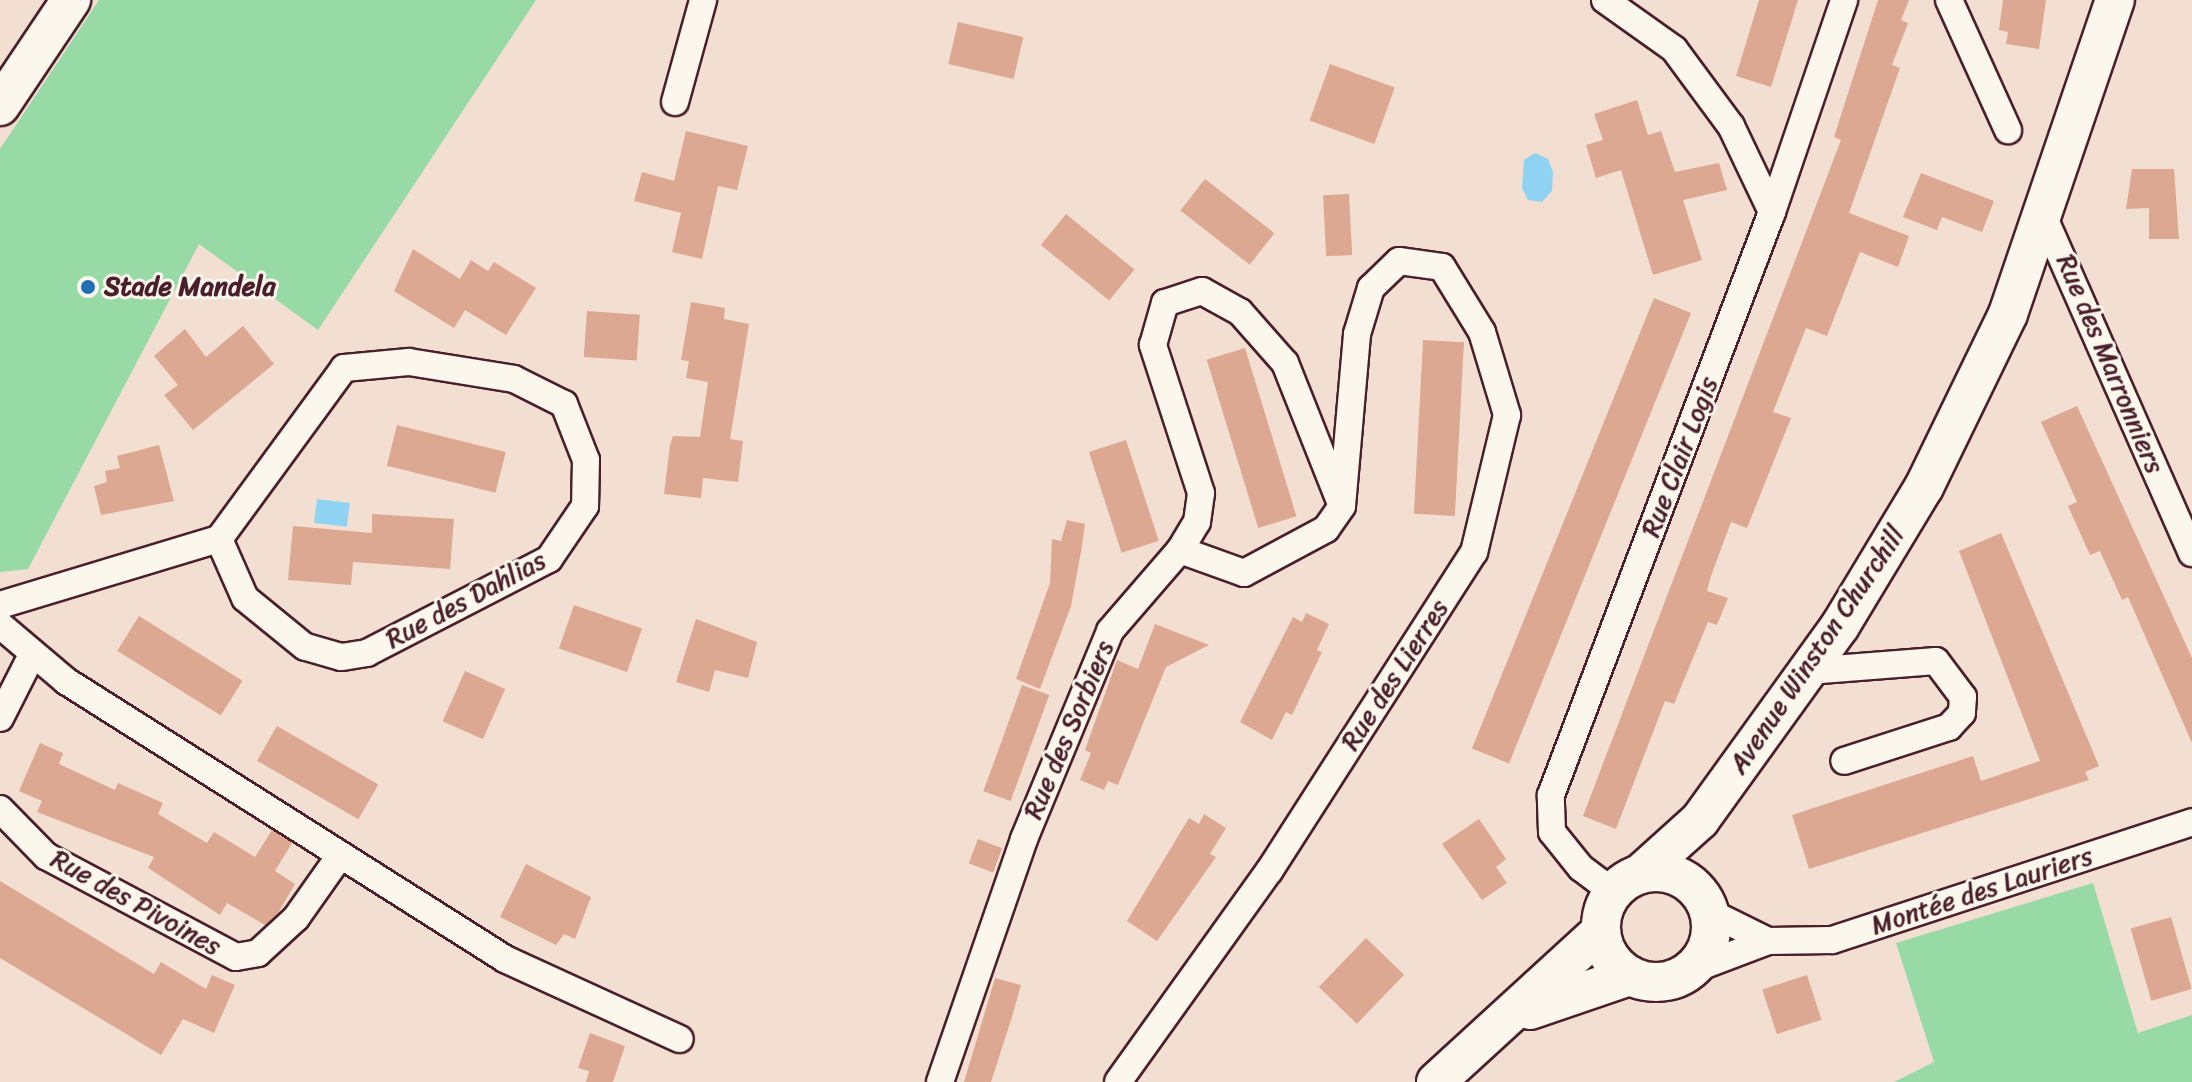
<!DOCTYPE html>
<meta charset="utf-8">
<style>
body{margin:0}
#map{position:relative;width:2192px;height:1082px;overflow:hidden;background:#f2dfd1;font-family:Sriracha,sans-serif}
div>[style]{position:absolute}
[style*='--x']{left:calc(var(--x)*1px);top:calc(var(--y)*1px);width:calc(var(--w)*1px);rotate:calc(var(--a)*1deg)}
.green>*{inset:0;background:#97daa6}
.water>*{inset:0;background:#8fd2f1;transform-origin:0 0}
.building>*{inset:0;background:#dda892;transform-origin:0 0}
.roads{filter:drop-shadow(2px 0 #4a1f2b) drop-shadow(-2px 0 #4a1f2b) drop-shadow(0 2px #4a1f2b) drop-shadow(0 -2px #4a1f2b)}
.street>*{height:26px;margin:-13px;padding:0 13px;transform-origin:13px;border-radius:13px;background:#fbf7ec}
.secondary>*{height:38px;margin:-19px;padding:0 19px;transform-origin:19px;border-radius:19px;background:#fbf7ec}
.secondary>.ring{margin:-19px;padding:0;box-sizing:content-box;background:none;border:38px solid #fbf7ec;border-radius:50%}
.dots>*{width:22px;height:22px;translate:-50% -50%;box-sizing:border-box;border:4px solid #fbf7ec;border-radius:50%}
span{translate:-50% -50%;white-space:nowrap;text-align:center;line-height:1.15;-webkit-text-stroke:6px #fbf7ec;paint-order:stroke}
.poi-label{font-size:26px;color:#4a1f2b;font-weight:700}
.left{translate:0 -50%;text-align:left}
.street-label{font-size:26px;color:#4a1f2b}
</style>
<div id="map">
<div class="green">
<div style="clip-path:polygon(99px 0,536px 0,318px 330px,199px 244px,28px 569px,0 572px,0 149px)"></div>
<div style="clip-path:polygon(2093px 883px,2138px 1033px,2192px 1015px,2192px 1082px,1894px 1082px,1934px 1062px,1896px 943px)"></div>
</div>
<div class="water">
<div style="clip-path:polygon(1535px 153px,1548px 159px,1553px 172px,1552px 191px,1542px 202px,1528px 200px,1522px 188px,1524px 160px)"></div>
<div style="left:317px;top:499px;width:33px;height:24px;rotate:7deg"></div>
</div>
<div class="building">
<div style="clip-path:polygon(1759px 0,1798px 0,1771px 87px,1736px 76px)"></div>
<div style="clip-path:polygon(1878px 0,1909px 0,1901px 20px,1908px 23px,1892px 65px,1900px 68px,1849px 213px,1909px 236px,1898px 267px,1860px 252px,1827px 336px,1806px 328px,1773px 412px,1791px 418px,1747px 528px,1731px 522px,1711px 576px,1707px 591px,1728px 598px,1717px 625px,1708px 622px,1674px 704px,1665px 701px,1616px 829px,1583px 816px,1841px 140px,1834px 137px)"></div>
<div style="clip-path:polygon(2003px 0,2046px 0,2039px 49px,2006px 44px,2008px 32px,1999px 30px)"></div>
<div style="left:958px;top:22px;width:67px;height:43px;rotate:13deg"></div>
<div style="left:1330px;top:64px;width:69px;height:60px;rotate:20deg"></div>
<div style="clip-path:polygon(1637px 100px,1648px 135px,1661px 131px,1675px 172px,1719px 163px,1727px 190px,1683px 200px,1702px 260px,1653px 275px,1621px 170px,1596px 178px,1586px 145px,1603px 140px,1594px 114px)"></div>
<div style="clip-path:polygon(686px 131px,748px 146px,737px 190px,718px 186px,702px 259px,672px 252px,681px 213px,634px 201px,642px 172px,674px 181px)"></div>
<div style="clip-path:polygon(2132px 169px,2174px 169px,2179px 239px,2149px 239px,2149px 208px,2126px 209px)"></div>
<div style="clip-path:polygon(1921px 173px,1994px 201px,1982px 232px,1942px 217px,1937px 230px,1903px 217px)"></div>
<div style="left:1205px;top:179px;width:88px;height:40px;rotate:38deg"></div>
<div style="left:1349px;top:194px;width:61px;height:26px;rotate:87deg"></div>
<div style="left:1066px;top:214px;width:88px;height:40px;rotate:39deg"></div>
<div style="clip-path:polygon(413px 249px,460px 279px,471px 260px,488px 271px,494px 262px,536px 288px,506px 335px,465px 310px,454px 328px,394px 291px)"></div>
<div style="left:1654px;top:298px;width:40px;height:486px;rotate:22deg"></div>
<div style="clip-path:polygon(691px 302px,725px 308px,724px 319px,749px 324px,730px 439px,743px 441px,738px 482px,703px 478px,701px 498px,664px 494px,670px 445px,673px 436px,700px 437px,708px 382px,686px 378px,689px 361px,681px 360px)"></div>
<div style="left:587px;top:311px;width:53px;height:46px;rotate:4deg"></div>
<div style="clip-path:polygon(243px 326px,274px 364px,193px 430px,164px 395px,178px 385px,154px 356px,185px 329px,206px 357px)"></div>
<div style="left:1423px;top:340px;width:41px;height:174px;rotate:3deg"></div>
<div style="left:1245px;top:348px;width:176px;height:40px;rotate:73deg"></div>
<div style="clip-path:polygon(2077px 406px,2192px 658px,2192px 743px,2128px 597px,2122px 600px,2100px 551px,2090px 555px,2068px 506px,2077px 502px,2041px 422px)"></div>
<div style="left:397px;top:425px;width:112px;height:42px;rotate:14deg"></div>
<div style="left:1126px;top:440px;width:106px;height:39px;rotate:72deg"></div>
<div style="clip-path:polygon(159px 445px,174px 501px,101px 515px,94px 486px,107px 482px,105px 471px,120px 468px,117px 456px)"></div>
<div style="clip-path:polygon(372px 514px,454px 519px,450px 569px,353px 562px,351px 585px,288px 580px,293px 526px,372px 533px)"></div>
<div style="clip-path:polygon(1067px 520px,1085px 524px,1082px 546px,1071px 606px,1040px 689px,1016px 679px,1050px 583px,1052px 539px,1061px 541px)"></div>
<div style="clip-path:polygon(2001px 533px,2099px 766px,2085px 772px,2089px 780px,1809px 869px,1792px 815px,1973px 756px,1981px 781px,2040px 761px,1959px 551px)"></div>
<div style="left:574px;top:605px;width:72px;height:46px;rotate:19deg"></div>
<div style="clip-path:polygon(1306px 613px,1329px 624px,1317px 650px,1322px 652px,1292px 715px,1286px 712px,1272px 740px,1240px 722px,1293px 617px,1302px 622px)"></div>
<div style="left:139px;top:616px;width:122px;height:41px;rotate:32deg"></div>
<div style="clip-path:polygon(696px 619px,757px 642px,748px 678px,715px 670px,709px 692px,676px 682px)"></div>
<div style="clip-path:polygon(1155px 624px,1209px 645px,1166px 667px,1118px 785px,1108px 781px,1104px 790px,1080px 780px,1091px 753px,1085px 750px,1117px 660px,1138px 669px)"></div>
<div style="left:465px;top:671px;width:44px;height:55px;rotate:24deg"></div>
<div style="left:1022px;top:685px;width:29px;height:113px;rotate:20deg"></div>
<div style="left:277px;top:726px;width:117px;height:40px;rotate:30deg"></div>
<div style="clip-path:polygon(40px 743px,63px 753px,59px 764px,115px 790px,118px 783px,163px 803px,158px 814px,207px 843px,214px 832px,255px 857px,272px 830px,292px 843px,275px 871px,295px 884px,278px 913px,265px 925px,227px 903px,220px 915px,148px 868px,154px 857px,37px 812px,42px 801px,19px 791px)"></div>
<div style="clip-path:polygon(1204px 814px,1226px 828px,1210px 854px,1216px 857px,1157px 941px,1127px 921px,1189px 818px,1199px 824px)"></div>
<div style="clip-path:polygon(1479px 819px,1506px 859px,1496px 867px,1507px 883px,1482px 900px,1442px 844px)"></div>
<div style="left:978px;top:839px;width:26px;height:26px;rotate:21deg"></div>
<div style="clip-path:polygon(526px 864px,591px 897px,575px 939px,564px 934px,556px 945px,500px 917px)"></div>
<div style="clip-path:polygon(0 881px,154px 974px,161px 962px,206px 989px,212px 975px,235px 985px,214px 1033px,183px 1019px,161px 1055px,0 958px)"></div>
<div style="left:2171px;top:917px;width:75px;height:42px;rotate:74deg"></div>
<div style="left:1366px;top:938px;width:53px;height:68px;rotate:44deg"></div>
<div style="left:1807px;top:975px;width:47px;height:47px;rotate:72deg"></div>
<div style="clip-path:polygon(995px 978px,1021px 985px,1012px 1017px,991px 1082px,964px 1082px)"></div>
<div style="clip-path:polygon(590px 1033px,625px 1046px,613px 1082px,586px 1082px,589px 1071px,578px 1068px)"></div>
</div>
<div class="roads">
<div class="street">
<div style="--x:1605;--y:0;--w:85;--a:35.4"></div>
<div style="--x:1674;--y:49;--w:96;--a:53.5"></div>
<div style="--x:1731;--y:126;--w:95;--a:64.5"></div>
<div style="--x:1949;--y:0;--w:143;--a:65.6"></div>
<div style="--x:675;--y:102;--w:106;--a:-74.6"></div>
<div style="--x:2045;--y:220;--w:364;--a:66.2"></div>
<div style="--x:409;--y:362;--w:106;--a:9.2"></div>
<div style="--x:514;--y:379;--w:56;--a:26.6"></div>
<div style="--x:564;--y:404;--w:60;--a:68.6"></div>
<div style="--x:586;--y:460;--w:46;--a:91.2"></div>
<div style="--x:585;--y:506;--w:64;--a:124.2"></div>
<div style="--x:549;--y:559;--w:205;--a:152.7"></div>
<div style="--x:367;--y:653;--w:26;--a:171"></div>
<div style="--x:341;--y:657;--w:37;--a:-164"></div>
<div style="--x:305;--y:647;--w:77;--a:-140.8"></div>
<div style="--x:245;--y:598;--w:64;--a:-113.8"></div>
<div style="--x:219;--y:539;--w:212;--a:-53.8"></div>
<div style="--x:344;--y:368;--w:65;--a:-5.3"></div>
<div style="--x:1180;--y:550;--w:33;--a:-59"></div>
<div style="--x:1197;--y:522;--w:29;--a:-82"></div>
<div style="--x:1201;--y:493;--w:156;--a:-108"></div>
<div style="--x:1153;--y:345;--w:44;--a:-74.1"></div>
<div style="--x:1165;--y:303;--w:39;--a:-18"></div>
<div style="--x:1202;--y:291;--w:43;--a:28.9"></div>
<div style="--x:1240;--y:312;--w:68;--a:48.6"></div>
<div style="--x:1285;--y:363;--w:146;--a:68.3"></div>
<div style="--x:0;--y:605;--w:229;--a:-16.8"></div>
<div style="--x:0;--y:625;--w:87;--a:40.3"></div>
<div style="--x:66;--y:681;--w:520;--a:32.34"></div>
<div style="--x:505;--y:959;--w:192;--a:24.6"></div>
<div style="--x:1808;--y:671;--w:128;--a:-4.5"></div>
<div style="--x:1936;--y:661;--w:45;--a:53.1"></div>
<div style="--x:1963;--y:697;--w:16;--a:94"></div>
<div style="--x:1962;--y:713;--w:19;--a:133"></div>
<div style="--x:1949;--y:727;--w:110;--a:162.1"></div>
<div style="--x:0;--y:718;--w:68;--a:-63.1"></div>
<div style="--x:0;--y:809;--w:66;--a:45.6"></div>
<div style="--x:46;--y:856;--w:215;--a:28"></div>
<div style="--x:236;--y:957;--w:22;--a:-10"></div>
<div style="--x:258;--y:953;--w:52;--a:-42.6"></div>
<div style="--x:296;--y:918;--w:75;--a:-54.8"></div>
<div style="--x:1613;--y:892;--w:40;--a:-143"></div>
<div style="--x:1581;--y:868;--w:46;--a:-128.9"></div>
<div style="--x:1552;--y:832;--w:37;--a:-92"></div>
<div style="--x:1551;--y:795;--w:623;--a:-69.24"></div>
<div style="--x:1772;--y:212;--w:224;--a:-71.2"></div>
<div style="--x:1709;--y:912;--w:66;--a:26.2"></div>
<div style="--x:1694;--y:969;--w:79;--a:-20.7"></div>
<div style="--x:1768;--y:941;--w:64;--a:-0.9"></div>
<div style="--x:1832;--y:940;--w:379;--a:-18.1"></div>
<div style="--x:940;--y:1082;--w:257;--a:-70.9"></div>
<div style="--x:1024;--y:839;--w:225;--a:-67.5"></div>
<div style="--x:1110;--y:631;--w:107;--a:-49.2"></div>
<div style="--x:1180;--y:550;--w:68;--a:19.8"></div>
<div style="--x:1244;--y:573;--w:93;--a:-28.2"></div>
<div style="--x:1326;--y:529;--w:28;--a:-55"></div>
<div style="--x:1342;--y:506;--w:173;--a:-85"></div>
<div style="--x:1357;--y:334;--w:48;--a:-73.1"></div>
<div style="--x:1371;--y:288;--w:39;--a:-44"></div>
<div style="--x:1399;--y:261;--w:43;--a:7.9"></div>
<div style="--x:1442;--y:267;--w:76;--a:58.4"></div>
<div style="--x:1482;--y:332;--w:87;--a:73.2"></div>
<div style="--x:1507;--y:415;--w:141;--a:103.5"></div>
<div style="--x:1474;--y:552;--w:379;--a:122.7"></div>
<div style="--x:1269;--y:871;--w:259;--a:125.6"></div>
</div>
<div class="secondary">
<div style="--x:0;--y:106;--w:128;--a:-56.2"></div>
<div class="ring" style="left:1601px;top:872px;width:72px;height:72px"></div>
<div style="--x:1640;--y:874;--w:81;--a:-42"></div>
<div style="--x:1700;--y:820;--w:239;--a:-54.2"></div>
<div style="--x:1840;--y:626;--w:162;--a:-58.9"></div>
<div style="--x:1924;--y:487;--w:192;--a:-64.1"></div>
<div style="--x:2008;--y:314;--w:332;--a:-71.2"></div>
<div style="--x:1530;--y:1010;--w:106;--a:-18.8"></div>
<div style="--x:1436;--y:1082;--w:224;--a:-42.5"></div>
</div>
</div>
<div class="dots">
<div style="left:88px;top:287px;background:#1f6fb2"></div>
</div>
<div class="poi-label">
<span class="left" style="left:104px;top:287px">Stade Mandela</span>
</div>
<div class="street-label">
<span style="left:2110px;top:364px;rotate:67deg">Rue des Marronniers</span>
<span style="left:1680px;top:457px;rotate:-69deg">Rue Clair Logis</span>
<span style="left:466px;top:600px;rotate:-28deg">Rue des Dahlias</span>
<span style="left:1817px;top:650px;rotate:-56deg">Avenue Winston Churchill</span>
<span style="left:1395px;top:675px;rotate:-57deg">Rue des Lierres</span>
<span style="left:1069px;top:730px;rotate:-67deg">Rue des Sorbiers</span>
<span style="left:1982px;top:891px;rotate:-18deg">Montée des Lauriers</span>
<span style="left:136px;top:903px;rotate:29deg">Rue des Pivoines</span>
</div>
</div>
